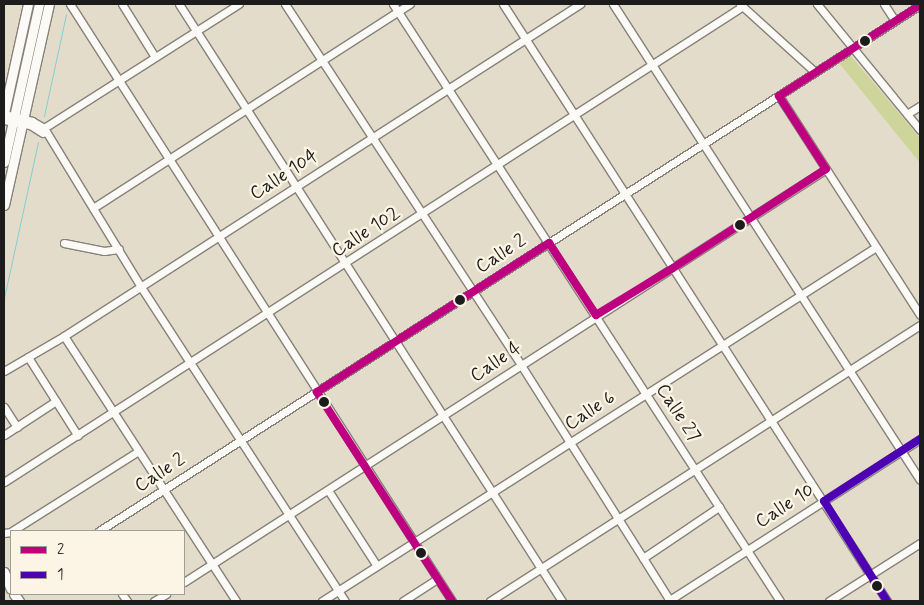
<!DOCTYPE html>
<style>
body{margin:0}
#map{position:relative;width:924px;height:605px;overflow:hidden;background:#e4dcca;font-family:Mynerve,sans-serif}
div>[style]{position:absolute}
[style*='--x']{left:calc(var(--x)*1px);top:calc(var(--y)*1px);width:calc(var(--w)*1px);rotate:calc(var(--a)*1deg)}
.green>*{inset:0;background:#cdd59b}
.stream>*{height:1px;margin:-0.5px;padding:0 0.5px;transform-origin:0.5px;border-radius:0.5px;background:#86cdd4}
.roads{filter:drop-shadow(1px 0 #868279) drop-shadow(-1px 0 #868279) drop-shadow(0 1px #868279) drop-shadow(0 -1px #868279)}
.minor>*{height:7px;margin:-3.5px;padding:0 3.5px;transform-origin:3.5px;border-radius:3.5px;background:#fbfaf7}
.major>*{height:9px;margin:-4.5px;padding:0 4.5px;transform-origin:4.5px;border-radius:4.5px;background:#fbfaf7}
.bus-1>*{height:8px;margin:-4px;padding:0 4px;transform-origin:4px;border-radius:4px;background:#be0080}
.bus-2>*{height:8px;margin:-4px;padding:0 4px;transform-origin:4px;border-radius:4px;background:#4e00b4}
.dots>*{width:14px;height:14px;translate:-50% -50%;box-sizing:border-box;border:2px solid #fcf5e5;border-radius:50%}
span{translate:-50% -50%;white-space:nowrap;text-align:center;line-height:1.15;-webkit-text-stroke:4.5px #fcf5e5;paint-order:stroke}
.street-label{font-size:19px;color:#1c1c1c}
.frame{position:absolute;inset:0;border:5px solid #1c1c1c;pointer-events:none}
.legend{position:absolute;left:10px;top:530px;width:175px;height:65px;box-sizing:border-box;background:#fcf5e5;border:1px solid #a29e95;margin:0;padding:6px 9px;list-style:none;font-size:15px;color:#1c1c1c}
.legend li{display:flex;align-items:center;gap:10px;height:25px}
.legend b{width:25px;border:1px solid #a29e95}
</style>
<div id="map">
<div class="green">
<div style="clip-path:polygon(850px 55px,920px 138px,920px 163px,839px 63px)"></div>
</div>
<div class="stream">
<div style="--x:44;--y:116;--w:104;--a:-77.8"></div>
<div style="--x:4;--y:298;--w:160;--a:-77.7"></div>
</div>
<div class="roads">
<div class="minor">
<div style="--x:70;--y:4;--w:709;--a:57.39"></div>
<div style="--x:122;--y:4;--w:62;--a:58.1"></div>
<div style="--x:179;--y:4;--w:709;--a:57.32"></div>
<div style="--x:285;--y:4;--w:431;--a:56.8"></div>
<div style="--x:521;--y:365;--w:279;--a:57.7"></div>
<div style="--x:393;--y:4;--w:711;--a:57.05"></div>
<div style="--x:503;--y:4;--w:710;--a:57.25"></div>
<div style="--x:613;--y:4;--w:566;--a:57.18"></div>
<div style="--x:740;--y:4;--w:101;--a:42.2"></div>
<div style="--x:817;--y:4;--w:163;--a:50.7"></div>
<div style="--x:884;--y:4;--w:20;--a:57"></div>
<div style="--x:779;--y:96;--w:260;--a:57.2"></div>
<div style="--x:4;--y:114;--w:29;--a:14"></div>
<div style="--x:32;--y:121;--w:14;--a:30"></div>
<div style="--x:44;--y:128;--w:186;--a:58.6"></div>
<div style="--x:141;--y:287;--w:374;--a:57"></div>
<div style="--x:907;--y:114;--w:15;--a:-32"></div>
<div style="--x:4;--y:120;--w:26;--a:11"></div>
<div style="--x:30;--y:125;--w:15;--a:32"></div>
<div style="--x:44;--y:128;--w:231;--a:-32.5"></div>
<div style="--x:93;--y:208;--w:377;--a:-32.8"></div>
<div style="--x:64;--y:243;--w:41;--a:11.3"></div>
<div style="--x:104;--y:251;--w:15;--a:-8"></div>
<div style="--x:64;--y:336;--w:316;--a:57"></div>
<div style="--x:28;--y:357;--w:93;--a:57.7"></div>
<div style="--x:4;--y:371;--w:69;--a:-30.3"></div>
<div style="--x:64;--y:336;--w:614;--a:-32.76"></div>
<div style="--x:4;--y:407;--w:24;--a:57"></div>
<div style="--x:4;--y:435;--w:62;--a:-33.2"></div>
<div style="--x:4;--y:482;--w:879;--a:-32.79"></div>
<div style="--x:328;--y:490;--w:90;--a:57.2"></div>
<div style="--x:12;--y:531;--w:148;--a:-32.3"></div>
<div style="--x:99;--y:531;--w:975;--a:-32.65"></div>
<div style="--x:4;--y:533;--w:7;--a:-8"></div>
<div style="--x:643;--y:558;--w:92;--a:-33.9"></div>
<div style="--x:184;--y:582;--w:763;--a:-32.75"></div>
<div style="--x:122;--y:594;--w:9;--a:54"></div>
<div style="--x:154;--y:601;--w:14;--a:-30"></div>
<div style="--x:322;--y:601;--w:657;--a:-32.58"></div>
<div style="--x:403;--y:601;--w:40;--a:-32.9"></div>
<div style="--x:490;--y:601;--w:511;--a:-32.69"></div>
<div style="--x:668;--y:601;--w:300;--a:-32.7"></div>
<div style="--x:829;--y:601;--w:108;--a:-32.5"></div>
</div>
<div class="major">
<div style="--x:4;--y:113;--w:112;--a:-77.6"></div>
<div style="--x:4;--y:162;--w:162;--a:-77.5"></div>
<div style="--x:4;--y:205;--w:206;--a:-77.4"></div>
<div style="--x:4;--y:572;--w:18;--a:68"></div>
<div style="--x:14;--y:594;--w:9;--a:54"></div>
</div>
</div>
<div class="bus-1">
<div style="--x:452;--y:601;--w:249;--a:-122.9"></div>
<div style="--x:317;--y:392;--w:276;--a:-32.7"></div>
<div style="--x:549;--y:243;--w:86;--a:56.9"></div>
<div style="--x:596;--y:315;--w:90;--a:-31.4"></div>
<div style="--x:673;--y:268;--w:182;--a:-32.9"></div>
<div style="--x:826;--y:169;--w:87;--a:-122.8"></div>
<div style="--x:779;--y:96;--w:168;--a:-32.8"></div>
</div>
<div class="bus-2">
<div style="--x:887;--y:601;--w:118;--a:-122.2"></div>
<div style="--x:824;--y:501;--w:114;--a:-32.9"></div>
</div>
<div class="dots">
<div style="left:865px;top:41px;background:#1c1c1c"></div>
<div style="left:740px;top:225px;background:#1c1c1c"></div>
<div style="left:460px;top:300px;background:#1c1c1c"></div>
<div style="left:324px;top:402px;background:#1c1c1c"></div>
<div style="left:421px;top:553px;background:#1c1c1c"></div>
<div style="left:877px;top:586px;background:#1c1c1c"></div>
</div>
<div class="street-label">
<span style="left:284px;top:175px;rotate:-33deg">Calle 104</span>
<span style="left:366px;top:232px;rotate:-33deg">Calle 102</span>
<span style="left:501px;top:254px;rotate:-33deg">Calle 2</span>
<span style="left:496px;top:362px;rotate:-34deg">Calle 4</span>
<span style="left:590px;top:411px;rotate:-33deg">Calle 6</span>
<span style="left:678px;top:413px;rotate:57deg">Calle 27</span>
<span style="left:160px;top:473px;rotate:-33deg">Calle 2</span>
<span style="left:785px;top:506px;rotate:-33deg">Calle 10</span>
</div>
<div class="frame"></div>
<ul class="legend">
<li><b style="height:6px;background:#be0080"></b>2</li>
<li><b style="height:6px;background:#4e00b4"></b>1</li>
</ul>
</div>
